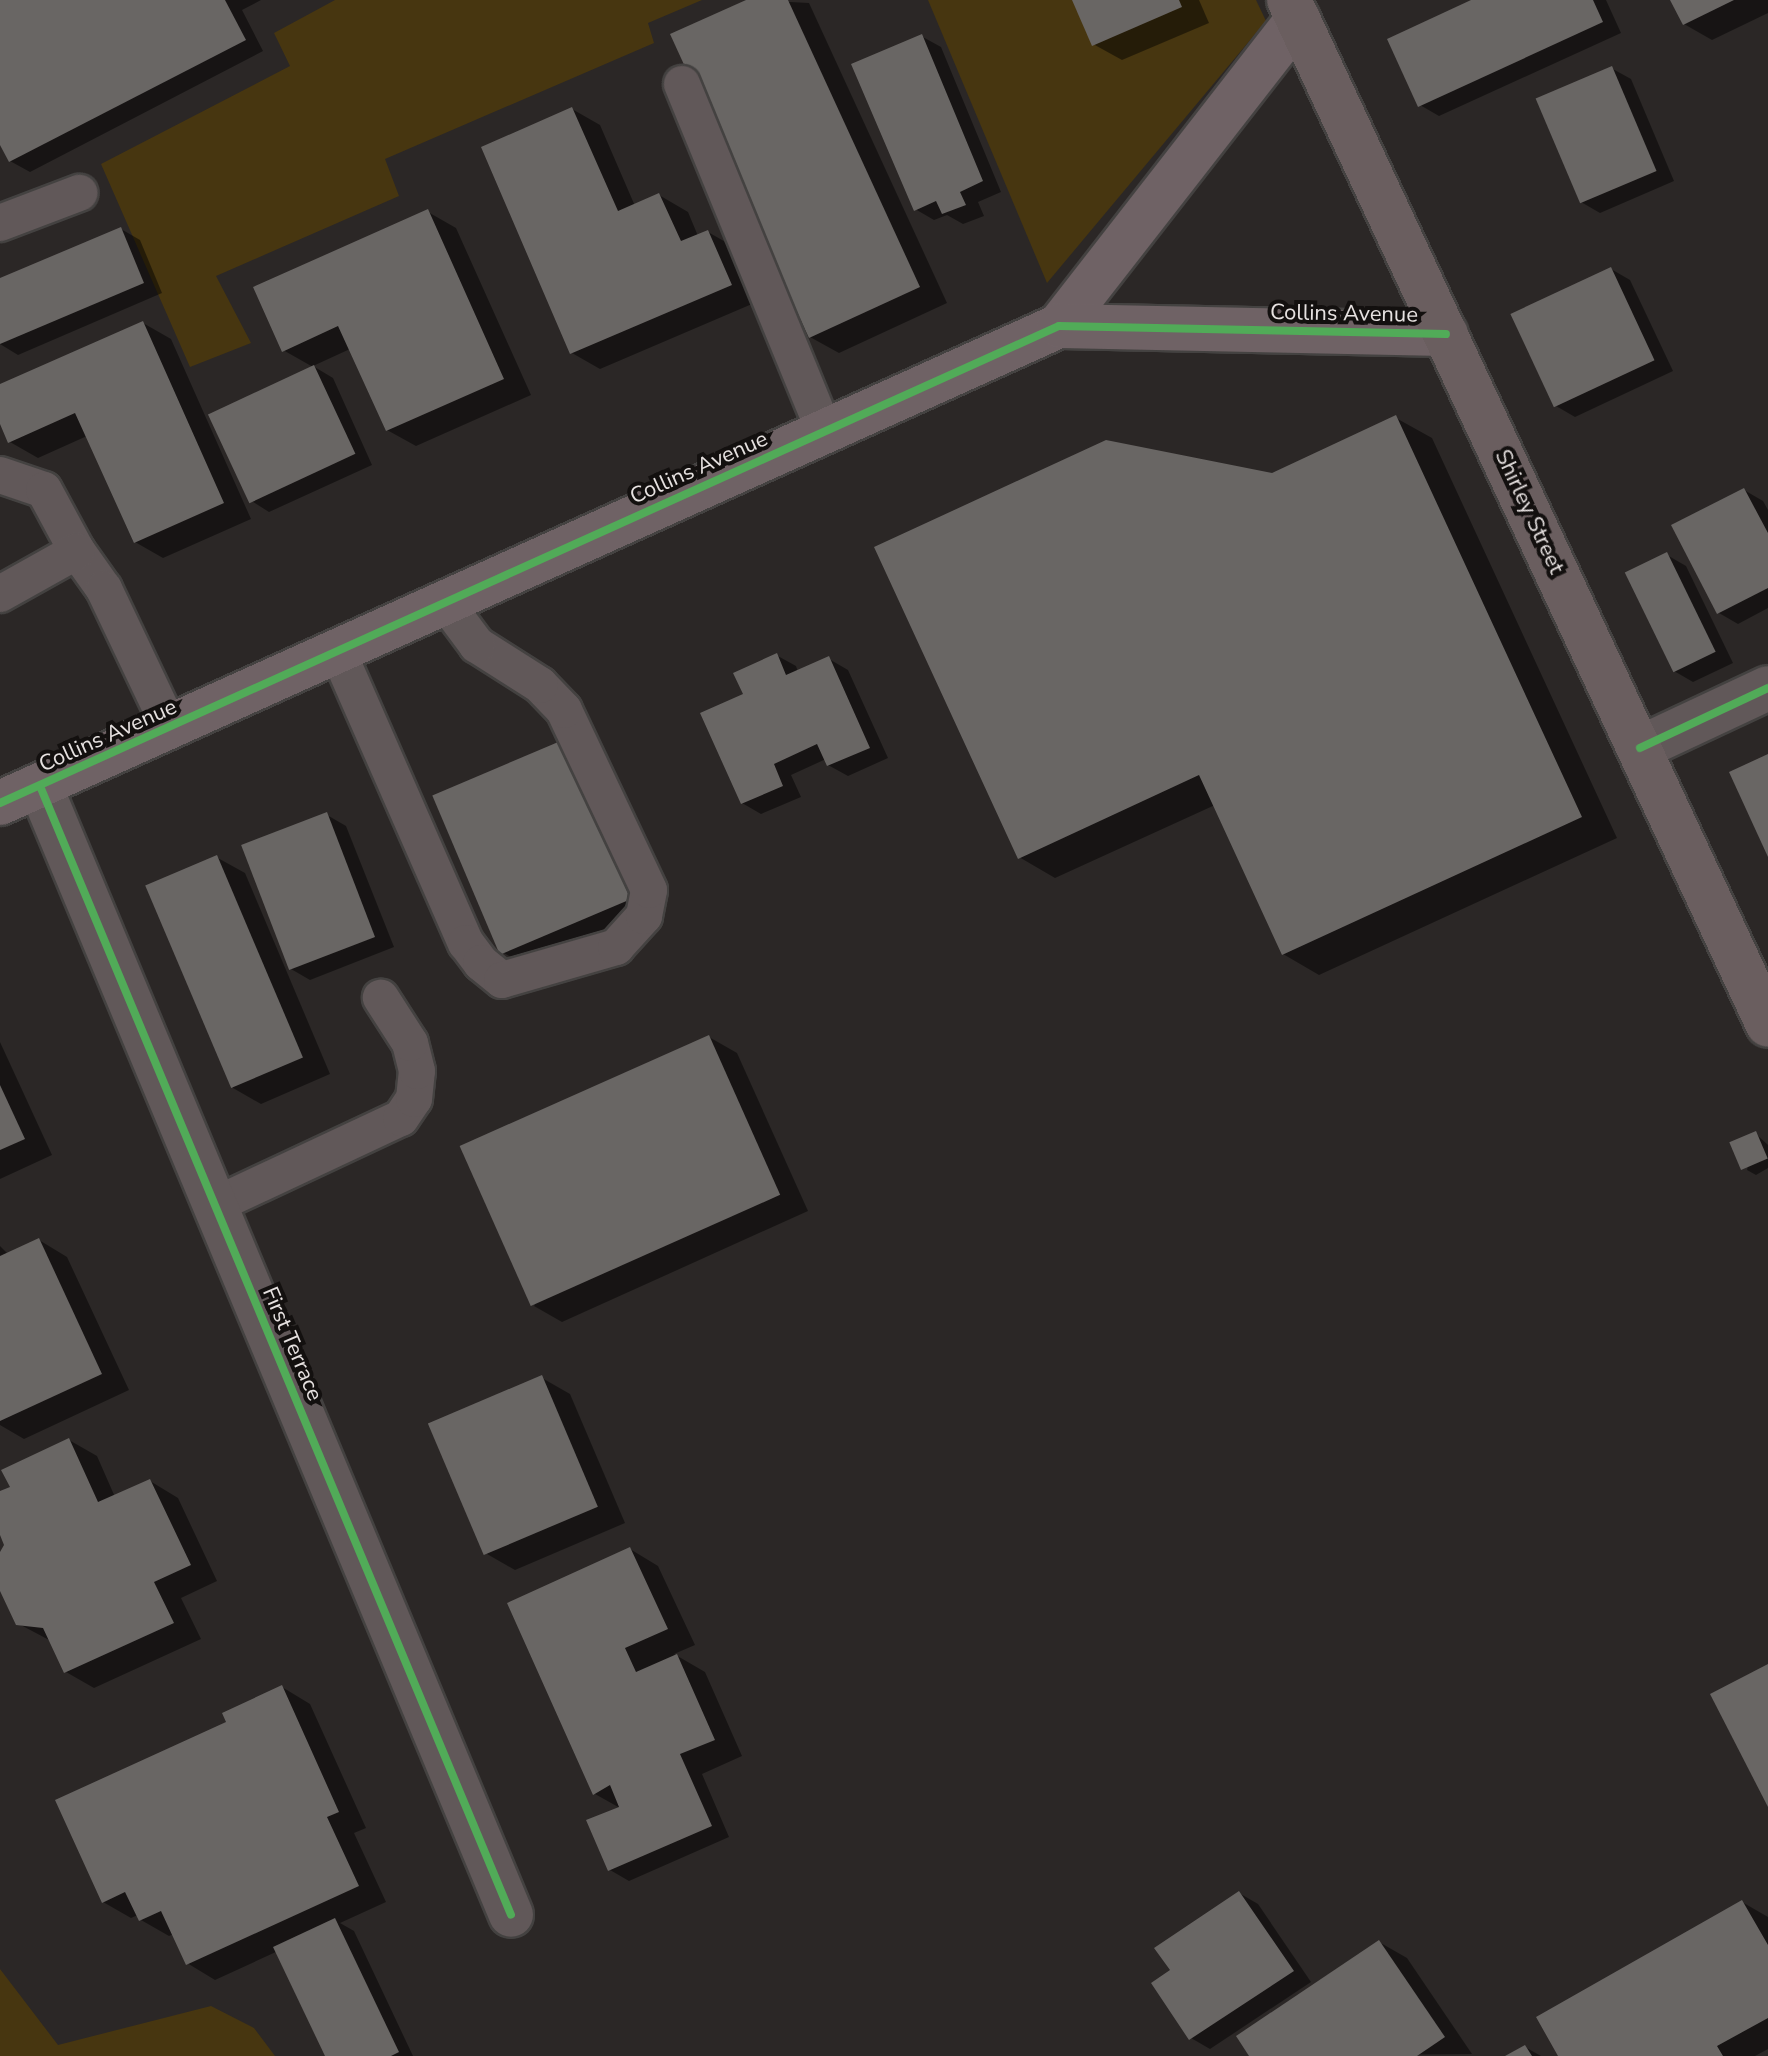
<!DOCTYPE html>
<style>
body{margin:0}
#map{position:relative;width:1768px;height:2056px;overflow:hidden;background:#2b2726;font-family:"Nunito Sans",sans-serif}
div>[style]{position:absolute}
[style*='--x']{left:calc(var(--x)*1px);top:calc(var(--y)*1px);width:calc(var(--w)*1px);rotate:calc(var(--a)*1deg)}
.green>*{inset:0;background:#473610}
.shadow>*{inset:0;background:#0007}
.building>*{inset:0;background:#696664;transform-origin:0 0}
.roads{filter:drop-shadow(2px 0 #444241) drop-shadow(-2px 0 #444241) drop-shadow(0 2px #444241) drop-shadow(0 -2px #444241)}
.lane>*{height:36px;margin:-18px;padding:0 18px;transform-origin:18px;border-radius:18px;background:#615859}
.street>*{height:44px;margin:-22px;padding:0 22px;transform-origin:22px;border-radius:22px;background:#615859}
.secondary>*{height:44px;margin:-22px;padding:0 22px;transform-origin:22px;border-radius:22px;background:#6f6265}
.highway>*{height:44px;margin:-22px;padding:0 22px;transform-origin:22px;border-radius:22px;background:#6a5e5f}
.cycleway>*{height:8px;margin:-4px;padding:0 4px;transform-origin:4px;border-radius:4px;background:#51ab58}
span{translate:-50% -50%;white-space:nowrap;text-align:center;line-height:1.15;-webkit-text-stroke:8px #13100f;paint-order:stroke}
.street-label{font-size:22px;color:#e6e1e0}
</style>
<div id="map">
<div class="green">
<div style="clip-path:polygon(335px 0,702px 0,648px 23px,654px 43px,385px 159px,399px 196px,216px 276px,251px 343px,190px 367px,101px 164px,290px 66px,274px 33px)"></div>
<div style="clip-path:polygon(928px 0,1256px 0,1266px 21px,1047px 283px)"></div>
<div style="clip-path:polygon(0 1969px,58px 2045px,211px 2006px,254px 2028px,275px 2056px,0 2056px)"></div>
</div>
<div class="shadow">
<div style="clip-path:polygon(0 0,261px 0,242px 10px,263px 51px,30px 172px,10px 161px,0 140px)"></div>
<div style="clip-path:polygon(751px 0,809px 3px,947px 303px,839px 353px,810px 337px)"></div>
<div style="clip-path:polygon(1074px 0,1199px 0,1209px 23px,1122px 60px,1093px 44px)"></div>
<div style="clip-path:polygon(1476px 0,1606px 0,1621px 33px,1439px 116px,1420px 105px)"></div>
<div style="clip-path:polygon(1672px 0,1768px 0,1768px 13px,1712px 40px,1684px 24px)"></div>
<div style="clip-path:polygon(921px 36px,941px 47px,1001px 192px,978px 202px,984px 216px,963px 224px,947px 215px,934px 220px,915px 209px)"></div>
<div style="clip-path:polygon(1611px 68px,1631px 79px,1674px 181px,1600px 213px,1581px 202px)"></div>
<div style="clip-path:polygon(572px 109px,600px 125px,635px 206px,659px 195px,688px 212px,698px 236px,708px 232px,736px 248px,759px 301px,600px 369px,572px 353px)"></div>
<div style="clip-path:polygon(428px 212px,456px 228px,531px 395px,416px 446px,387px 430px,350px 349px,313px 366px,333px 378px,372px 465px,269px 512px,250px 500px,313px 367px,283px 350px)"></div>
<div style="clip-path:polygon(121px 229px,140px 240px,162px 293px,18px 355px,0 344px,0 280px)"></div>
<div style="clip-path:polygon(1611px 269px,1630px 280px,1673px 371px,1575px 417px,1556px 406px)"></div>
<div style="clip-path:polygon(143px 323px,171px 339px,251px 519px,163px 558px,135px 542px,87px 436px,38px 458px,10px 442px,0 420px,0 386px)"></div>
<div style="clip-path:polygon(1396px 418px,1432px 438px,1617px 838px,1319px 975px,1283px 954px,1215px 805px,1055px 878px,1019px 857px,1273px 475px)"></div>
<div style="clip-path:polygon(1744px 490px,1763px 501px,1768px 510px,1768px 608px,1738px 624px,1719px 613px)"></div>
<div style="clip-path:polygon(1667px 555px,1686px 566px,1733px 663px,1693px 682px,1674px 671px)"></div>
<div style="clip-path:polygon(776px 655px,796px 666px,798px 672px,829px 659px,848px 670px,888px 758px,848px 776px,828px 765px,826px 759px,791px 775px,801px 797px,761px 814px,742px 803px,745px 695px)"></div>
<div style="clip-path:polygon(563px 743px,659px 915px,533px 970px,504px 953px)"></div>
<div style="clip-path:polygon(327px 815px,346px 826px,394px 947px,310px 980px,291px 969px)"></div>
<div style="clip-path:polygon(216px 857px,245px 873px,330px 1074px,261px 1104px,233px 1088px)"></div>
<div style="clip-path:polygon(709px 1037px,737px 1053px,808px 1211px,562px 1322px,534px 1306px)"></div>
<div style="clip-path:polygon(0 1042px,52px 1155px,0 1179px)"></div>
<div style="clip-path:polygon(1756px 1134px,1768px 1145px,1768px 1168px,1756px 1175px,1747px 1170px)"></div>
<div style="clip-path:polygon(39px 1240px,67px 1257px,129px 1390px,24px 1439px,0 1425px,0 1246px,8px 1254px)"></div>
<div style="clip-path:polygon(542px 1378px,570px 1394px,625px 1523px,515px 1570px,487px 1554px)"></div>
<div style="clip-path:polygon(69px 1440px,97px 1456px,115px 1497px,150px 1481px,178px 1498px,217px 1581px,181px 1598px,201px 1639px,94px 1688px,66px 1672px,51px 1641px,17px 1623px,0 1586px,0 1556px,7px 1545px,0 1531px,0 1494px,13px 1488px)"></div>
<div style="clip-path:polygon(630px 1549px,658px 1566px,695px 1645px,674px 1654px,705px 1672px,742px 1756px,702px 1774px,729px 1837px,629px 1881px,610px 1870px,620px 1808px,595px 1794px)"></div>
<div style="clip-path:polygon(282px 1687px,310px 1704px,366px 1828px,354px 1833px,386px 1902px,340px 1923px,354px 1931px,413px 2056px,327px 2056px,278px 1951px,215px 1980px,187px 1963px,174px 1934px,169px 1936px,141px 1920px,138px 1915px,131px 1918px,103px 1902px,229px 1723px)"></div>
<div style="clip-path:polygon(1239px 1893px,1258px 1904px,1311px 1982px,1210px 2049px,1191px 2038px,1172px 1971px)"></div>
<div style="clip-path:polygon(1742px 1902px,1768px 1917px,1768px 2049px,1755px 2056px,1560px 2056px)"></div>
<div style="clip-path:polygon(1379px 1942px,1407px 1958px,1472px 2054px,1251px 2056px)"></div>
<div style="clip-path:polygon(1525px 2047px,1541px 2056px,1509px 2056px)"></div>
</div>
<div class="building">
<div style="clip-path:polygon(0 0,225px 0,246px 40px,9px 162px,0 145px)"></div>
<div style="clip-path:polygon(746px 0,788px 0,920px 287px,809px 338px,670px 34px)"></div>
<div style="clip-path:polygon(1072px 0,1179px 0,1182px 7px,1092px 46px)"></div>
<div style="clip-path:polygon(1471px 0,1593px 0,1603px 22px,1418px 107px,1387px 39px)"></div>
<div style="clip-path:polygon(1670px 0,1734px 0,1683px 25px)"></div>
<div style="clip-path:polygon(922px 34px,983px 181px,960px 192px,966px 205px,942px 214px,936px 201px,914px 211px,851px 64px)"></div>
<div style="left:1612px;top:66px;width:114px;height:83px;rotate:67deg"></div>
<div style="clip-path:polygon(572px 107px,618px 211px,659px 193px,681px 241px,708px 230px,732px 285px,570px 354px,481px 147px)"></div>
<div style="clip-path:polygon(428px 209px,504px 379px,386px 431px,338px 326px,282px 352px,253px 287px)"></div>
<div style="clip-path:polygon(121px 227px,144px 283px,0 344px,0 278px)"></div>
<div style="left:1611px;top:267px;width:103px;height:111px;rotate:65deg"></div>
<div style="clip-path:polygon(143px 321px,224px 503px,134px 543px,75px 413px,8px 443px,0 424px,0 384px)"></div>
<div style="left:314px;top:365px;width:98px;height:117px;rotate:65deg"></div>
<div style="clip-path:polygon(1396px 415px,1582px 817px,1282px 955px,1199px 775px,1018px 859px,874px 547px,1106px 440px,1272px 473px)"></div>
<div style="clip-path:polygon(1744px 488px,1768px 533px,1768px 588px,1717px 614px,1671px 525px)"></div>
<div style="left:1667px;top:552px;width:111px;height:47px;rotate:64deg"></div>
<div style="clip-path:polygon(777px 653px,786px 675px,829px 656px,870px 748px,827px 766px,817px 744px,774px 764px,783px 786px,741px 804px,700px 713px,743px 694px,733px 673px)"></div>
<div style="left:563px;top:740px;width:173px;height:142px;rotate:67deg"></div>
<div style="clip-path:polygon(1768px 754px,1768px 857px,1729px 772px)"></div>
<div style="left:327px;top:812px;width:134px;height:92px;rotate:69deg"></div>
<div style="left:217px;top:855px;width:220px;height:78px;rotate:67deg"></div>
<div style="left:709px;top:1035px;width:175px;height:273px;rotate:66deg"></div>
<div style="clip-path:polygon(0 1085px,25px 1139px,0 1150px)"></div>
<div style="left:1756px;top:1131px;width:30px;height:29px;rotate:67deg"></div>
<div style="clip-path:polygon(39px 1238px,102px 1374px,0 1421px,0 1256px)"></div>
<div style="left:542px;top:1375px;width:143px;height:124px;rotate:67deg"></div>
<div style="clip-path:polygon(69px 1438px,98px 1502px,150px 1479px,191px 1565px,154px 1582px,174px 1623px,64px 1673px,43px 1628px,16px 1625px,0 1591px,0 1552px,4px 1545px,0 1535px,0 1491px,10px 1487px,1px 1470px)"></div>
<div style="clip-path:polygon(630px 1547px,668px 1629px,625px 1648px,636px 1672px,677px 1654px,715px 1740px,680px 1754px,712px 1826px,608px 1871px,586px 1820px,619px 1807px,610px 1785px,593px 1795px,507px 1603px)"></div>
<div style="clip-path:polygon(1768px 1664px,1768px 1807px,1710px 1694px)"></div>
<div style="clip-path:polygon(282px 1685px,339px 1812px,327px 1817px,359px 1886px,186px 1965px,161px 1911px,139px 1921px,125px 1892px,102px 1903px,55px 1800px,226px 1722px,222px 1713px)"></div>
<div style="clip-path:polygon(1239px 1891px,1294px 1971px,1189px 2040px,1151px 1983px,1170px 1970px,1154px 1948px)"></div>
<div style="clip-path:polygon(1742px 1900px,1768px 1945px,1768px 2018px,1717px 2046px,1723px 2056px,1558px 2056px,1536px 2017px)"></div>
<div style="clip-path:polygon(335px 1918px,399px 2052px,391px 2056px,325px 2056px,273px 1947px)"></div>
<div style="clip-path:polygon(1379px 1940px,1445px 2037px,1417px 2056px,1249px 2056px,1236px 2036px)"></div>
<div style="clip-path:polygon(1525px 2045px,1532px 2056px,1505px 2056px)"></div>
</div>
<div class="roads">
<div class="lane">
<div style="--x:682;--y:84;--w:375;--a:67.7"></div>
<div style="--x:0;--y:223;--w:85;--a:-20.8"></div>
<div style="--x:0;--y:475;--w:46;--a:18.8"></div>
<div style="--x:44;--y:490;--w:69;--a:61.6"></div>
<div style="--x:77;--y:551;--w:47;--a:54.6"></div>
<div style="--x:104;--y:589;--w:154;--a:64.6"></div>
<div style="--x:0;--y:594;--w:88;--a:-29.2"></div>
<div style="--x:338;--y:652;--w:318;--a:66.3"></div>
<div style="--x:466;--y:943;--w:25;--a:53"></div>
<div style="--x:481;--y:963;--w:27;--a:39"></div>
<div style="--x:502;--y:980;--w:119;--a:-16.1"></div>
<div style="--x:616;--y:947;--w:42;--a:-47.9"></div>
<div style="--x:644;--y:916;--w:26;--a:-79"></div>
<div style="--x:649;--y:890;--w:199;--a:-115.3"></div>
<div style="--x:564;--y:710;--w:35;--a:-134"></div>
<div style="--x:540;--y:685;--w:75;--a:-147.6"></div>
<div style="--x:477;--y:645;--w:54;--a:-126.7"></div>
<div style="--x:215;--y:1205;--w:205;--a:-25.1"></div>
<div style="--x:401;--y:1118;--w:23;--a:-56"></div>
<div style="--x:414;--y:1099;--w:28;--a:-84"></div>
<div style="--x:417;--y:1071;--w:29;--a:-104"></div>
<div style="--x:410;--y:1043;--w:54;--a:-122.8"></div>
</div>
<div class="street">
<div style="--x:1640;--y:748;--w:141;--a:-25.1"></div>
<div style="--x:40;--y:786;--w:1223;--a:67.35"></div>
</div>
<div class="secondary">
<div style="--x:1059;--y:326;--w:389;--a:-52.1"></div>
<div style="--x:0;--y:803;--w:1161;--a:-24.25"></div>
<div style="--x:1059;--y:326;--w:387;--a:1.2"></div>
</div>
<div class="highway">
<div style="--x:1289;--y:0;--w:1131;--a:64.95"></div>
</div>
</div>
<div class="cycleway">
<div style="--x:1640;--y:748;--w:141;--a:-25.1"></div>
<div style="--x:40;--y:786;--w:1223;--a:67.35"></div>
<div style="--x:0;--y:803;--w:1161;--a:-24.25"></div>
<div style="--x:1059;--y:326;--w:387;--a:1.2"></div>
</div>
<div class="street-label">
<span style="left:1344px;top:314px;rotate:1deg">Collins Avenue</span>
<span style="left:699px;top:468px;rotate:-24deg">Collins Avenue</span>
<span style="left:1529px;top:512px;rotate:65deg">Shirley Street</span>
<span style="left:108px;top:736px;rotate:-24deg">Collins Avenue</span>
<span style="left:292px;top:1344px;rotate:67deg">First Terrace</span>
</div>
</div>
